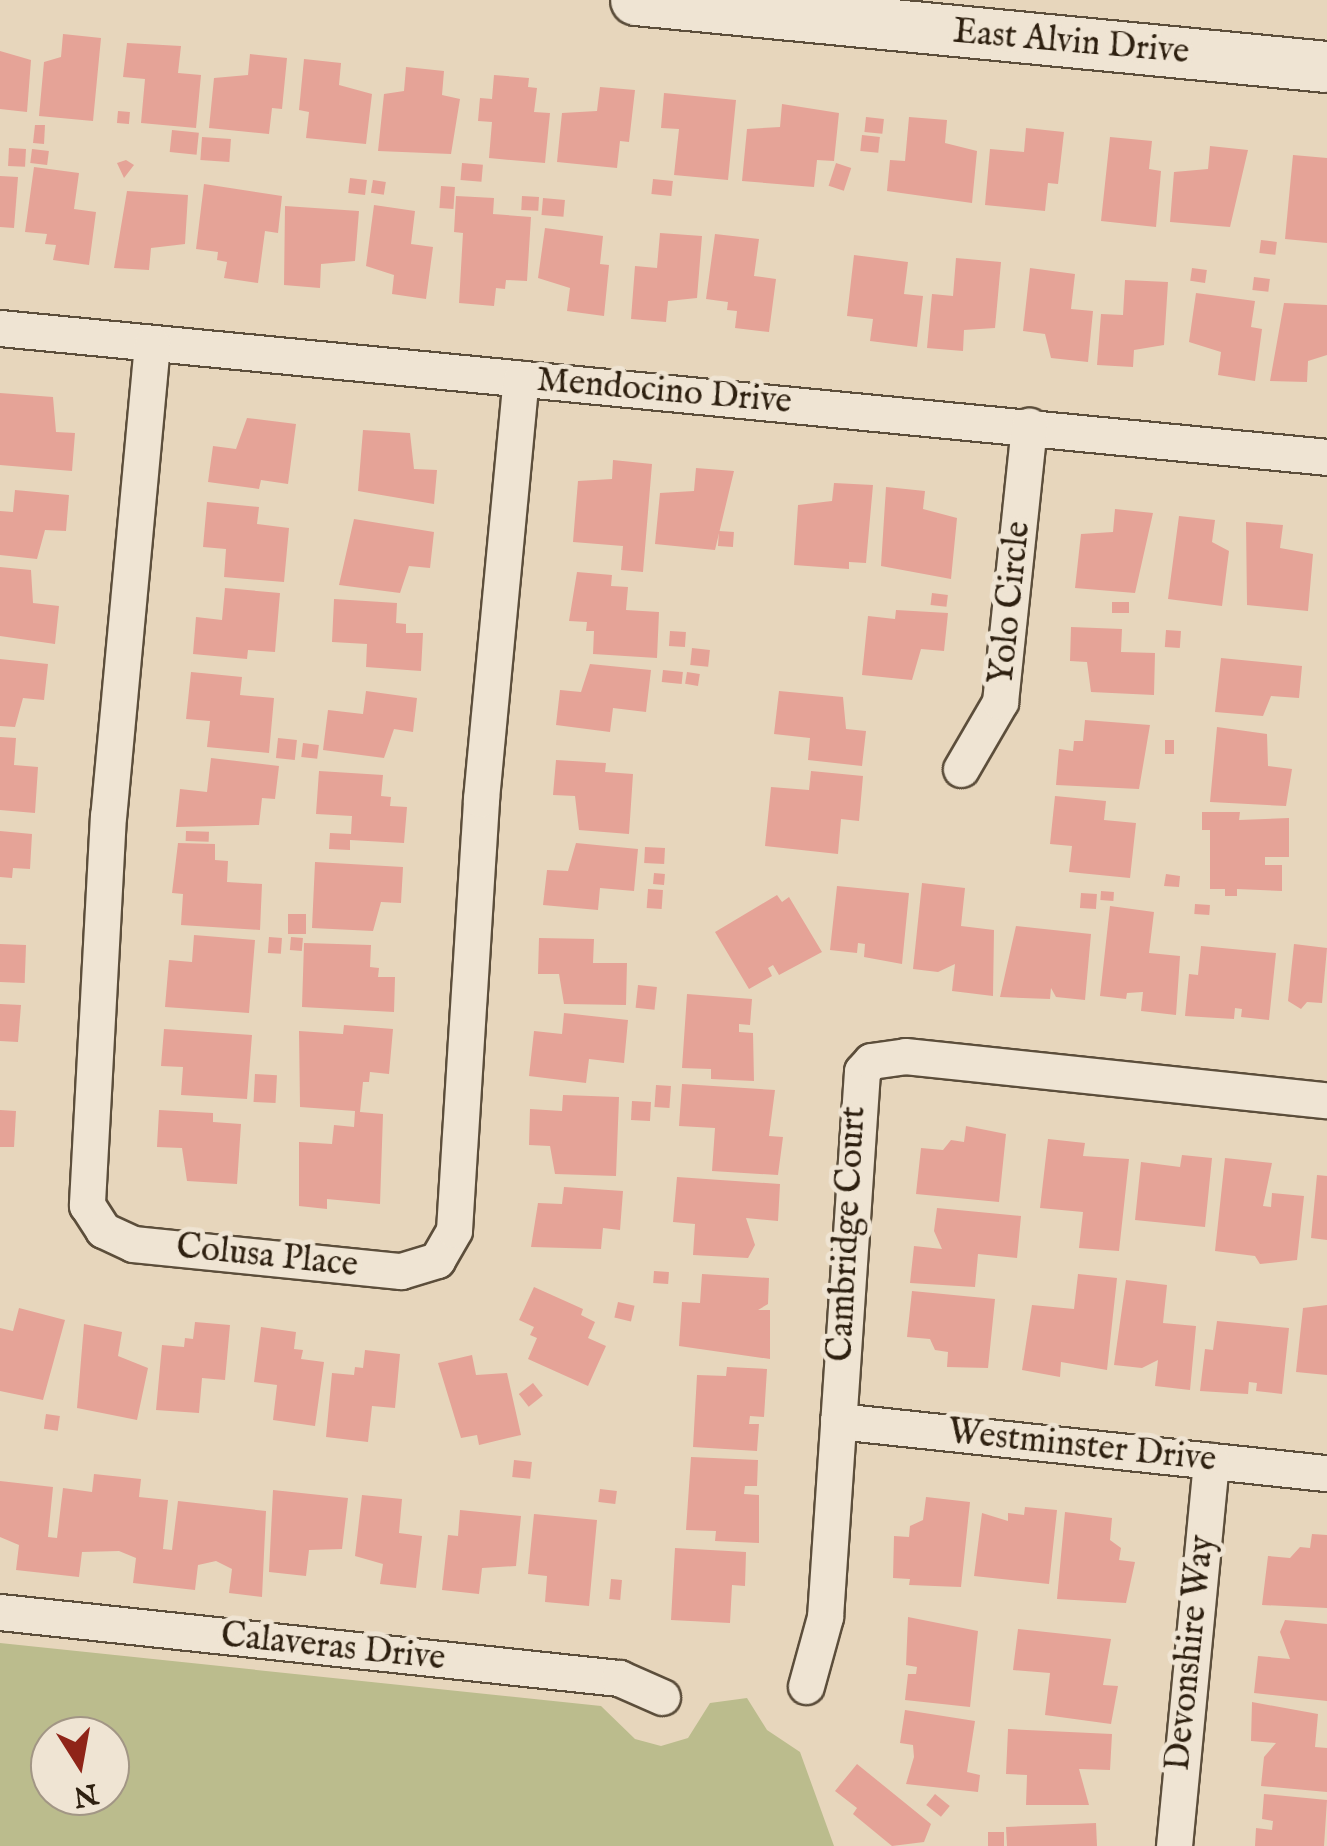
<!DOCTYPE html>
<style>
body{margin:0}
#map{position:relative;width:1327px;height:1846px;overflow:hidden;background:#e7d6bc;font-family:"IM FELL English",serif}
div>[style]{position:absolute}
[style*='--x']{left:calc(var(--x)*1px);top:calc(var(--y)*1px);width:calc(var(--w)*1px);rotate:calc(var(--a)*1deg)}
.green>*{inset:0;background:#bbbc8d}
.building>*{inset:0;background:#e5a397;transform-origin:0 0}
.roads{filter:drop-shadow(2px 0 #5c4e3b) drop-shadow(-2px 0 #5c4e3b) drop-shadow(0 2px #5c4e3b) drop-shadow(0 -2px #5c4e3b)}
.street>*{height:35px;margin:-17.5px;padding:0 17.5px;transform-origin:17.5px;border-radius:17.5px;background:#efe4d3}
.secondary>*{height:50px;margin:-25px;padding:0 25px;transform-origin:25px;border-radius:25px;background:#efe4d3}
span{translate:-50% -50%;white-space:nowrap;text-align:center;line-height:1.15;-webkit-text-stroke:10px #efe4d3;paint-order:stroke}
.street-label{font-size:35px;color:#2e2010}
.north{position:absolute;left:30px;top:1716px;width:100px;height:100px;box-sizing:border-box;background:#efe4d3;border:2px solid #a29685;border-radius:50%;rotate:169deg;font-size:28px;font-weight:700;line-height:40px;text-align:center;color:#2e2010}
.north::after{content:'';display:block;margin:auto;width:35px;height:45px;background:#8f2418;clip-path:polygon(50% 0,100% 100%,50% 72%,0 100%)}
</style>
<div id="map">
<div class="green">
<div style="clip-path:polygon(evenodd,0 1643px,601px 1706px,635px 1739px,661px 1746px,688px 1738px,710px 1703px,747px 1698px,767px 1730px,800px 1752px,834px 1846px,0 1846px,0 1643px,50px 1736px,110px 1736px,110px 1796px,50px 1796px,50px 1736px)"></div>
</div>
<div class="building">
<div style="clip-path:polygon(63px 34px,101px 38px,93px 121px,39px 116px,44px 62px,61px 57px)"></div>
<div style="clip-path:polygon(127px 43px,181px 46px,178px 73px,201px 75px,196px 128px,141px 123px,145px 79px,123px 77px)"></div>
<div style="clip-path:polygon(0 51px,31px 60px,27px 112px,0 109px)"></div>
<div style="clip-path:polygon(250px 54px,287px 58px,282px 109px,272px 108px,269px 134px,209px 128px,214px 78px,248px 75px)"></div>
<div style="clip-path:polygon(304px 59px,341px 63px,339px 85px,372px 94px,366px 144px,306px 138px,309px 112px,299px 110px)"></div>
<div style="clip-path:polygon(406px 67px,444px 71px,442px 95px,460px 99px,451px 154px,378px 151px,384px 94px,404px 91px)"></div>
<div style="clip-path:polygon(494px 75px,529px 78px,528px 87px,537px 88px,534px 112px,550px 113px,545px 163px,489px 158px,492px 122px,478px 121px,480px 98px,492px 99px)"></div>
<div style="clip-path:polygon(600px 87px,635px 90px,629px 142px,620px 141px,617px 168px,557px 162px,562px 113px,597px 111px)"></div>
<div style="clip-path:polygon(664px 93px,736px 100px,728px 180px,674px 175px,679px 129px,661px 128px)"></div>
<div style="clip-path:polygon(782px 104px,839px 113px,834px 161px,817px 160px,814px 187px,742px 181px,747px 129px,780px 127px)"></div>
<div style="left:118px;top:111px;width:12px;height:12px;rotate:5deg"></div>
<div style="left:866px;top:117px;width:18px;height:15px;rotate:6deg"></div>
<div style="clip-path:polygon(909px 117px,947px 120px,945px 143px,977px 151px,972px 203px,887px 191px,890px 160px,905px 161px)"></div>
<div style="clip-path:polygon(35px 125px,45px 125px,44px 144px,33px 143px)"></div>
<div style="clip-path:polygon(1026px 128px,1064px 132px,1058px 184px,1048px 183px,1045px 211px,985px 205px,990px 149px,1024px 152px)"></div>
<div style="left:172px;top:130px;width:27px;height:22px;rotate:6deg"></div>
<div style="left:862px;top:135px;width:18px;height:16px;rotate:6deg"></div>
<div style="left:202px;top:137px;width:29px;height:23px;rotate:4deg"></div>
<div style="clip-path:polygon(1110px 137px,1152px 141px,1149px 169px,1161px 171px,1156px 227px,1101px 221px)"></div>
<div style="clip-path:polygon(1210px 146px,1248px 150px,1230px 227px,1170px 222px,1174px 172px,1208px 169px)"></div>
<div style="left:9px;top:148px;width:17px;height:18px;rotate:3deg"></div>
<div style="left:32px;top:149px;width:17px;height:14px;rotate:7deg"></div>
<div style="clip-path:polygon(1293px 155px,1327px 158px,1327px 243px,1285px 239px)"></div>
<div style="clip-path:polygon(126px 160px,134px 165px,124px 178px,117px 163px)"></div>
<div style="left:462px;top:163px;width:21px;height:17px;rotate:5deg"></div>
<div style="left:836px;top:163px;width:16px;height:24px;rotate:18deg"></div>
<div style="clip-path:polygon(34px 167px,79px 173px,74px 209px,96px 212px,89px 265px,53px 260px,56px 245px,45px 244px,47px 234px,25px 232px)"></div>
<div style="clip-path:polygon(0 176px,18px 177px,14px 228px,0 227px)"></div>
<div style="left:350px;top:178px;width:17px;height:15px;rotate:7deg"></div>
<div style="left:653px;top:179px;width:20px;height:15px;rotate:6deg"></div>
<div style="left:373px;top:180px;width:13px;height:13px;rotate:9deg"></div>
<div style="clip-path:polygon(204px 184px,282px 196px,278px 233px,265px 231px,258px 283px,224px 278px,227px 262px,217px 260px,218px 252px,196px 249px)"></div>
<div style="left:441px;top:186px;width:14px;height:22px;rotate:4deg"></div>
<div style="clip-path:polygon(127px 191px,188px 195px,185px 244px,151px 248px,149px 270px,114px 268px)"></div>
<div style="clip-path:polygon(456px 196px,494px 198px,493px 214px,531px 217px,527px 281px,506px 280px,505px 289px,496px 288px,494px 306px,459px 303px,463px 233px,454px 232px)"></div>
<div style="left:522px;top:196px;width:17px;height:14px;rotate:3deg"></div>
<div style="left:543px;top:198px;width:22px;height:17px;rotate:5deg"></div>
<div style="clip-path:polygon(374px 205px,415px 211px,411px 244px,433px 247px,426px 299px,392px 294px,394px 275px,366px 266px)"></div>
<div style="clip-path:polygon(285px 206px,359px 211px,355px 261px,321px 264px,320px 288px,284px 285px)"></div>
<div style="clip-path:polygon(545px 228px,603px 236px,600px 264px,609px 265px,604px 316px,567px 311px,570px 288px,538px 278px)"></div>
<div style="clip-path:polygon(660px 233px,702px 236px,697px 298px,668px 301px,666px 322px,631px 319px,635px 266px,657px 268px)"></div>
<div style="clip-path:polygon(715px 234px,759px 239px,754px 276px,776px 279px,769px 332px,735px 328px,737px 311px,727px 310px,728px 302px,706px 299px)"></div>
<div style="left:1261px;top:240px;width:16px;height:13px;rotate:7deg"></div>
<div style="clip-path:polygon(854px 255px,908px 262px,904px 294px,923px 296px,917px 347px,870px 341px,873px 319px,847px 316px)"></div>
<div style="clip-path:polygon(956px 258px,1001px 262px,995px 328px,964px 330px,963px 351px,927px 348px,932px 294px,953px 296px)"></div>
<div style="clip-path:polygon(1030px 268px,1075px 274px,1071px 309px,1093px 311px,1088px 362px,1051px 358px,1045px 334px,1023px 331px)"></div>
<div style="left:1192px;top:268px;width:15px;height:13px;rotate:8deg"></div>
<div style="left:1254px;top:277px;width:16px;height:13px;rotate:7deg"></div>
<div style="clip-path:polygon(1125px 280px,1168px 282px,1164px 345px,1134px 350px,1133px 367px,1097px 365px,1101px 314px,1123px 315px)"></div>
<div style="clip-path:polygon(1196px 293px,1255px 301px,1251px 327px,1262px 329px,1255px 381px,1218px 375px,1221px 352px,1189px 342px)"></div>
<div style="clip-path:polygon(1284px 303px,1327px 305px,1327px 355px,1308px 361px,1307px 382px,1270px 381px)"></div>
<div style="clip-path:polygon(0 393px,53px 397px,56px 432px,75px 433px,72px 471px,0 465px)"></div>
<div style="clip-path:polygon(247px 418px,296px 424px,288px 484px,261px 480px,259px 489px,208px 482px,213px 446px,236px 449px)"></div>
<div style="clip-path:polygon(363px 430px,410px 433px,414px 469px,437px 470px,434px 504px,358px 491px)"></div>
<div style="clip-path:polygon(613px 460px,652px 464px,643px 572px,621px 570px,623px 546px,573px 542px,578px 481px,612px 479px)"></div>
<div style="clip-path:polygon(696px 468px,734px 471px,715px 550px,655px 544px,660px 493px,694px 491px)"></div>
<div style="clip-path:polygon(834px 483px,873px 485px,866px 563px,849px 562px,849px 569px,794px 565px,798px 505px,832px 501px)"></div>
<div style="clip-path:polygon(886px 487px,925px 491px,923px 509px,957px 518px,951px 579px,881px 566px)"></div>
<div style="clip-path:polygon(15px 490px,69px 495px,66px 531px,45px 530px,37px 559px,0 555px,0 511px,13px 512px)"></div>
<div style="clip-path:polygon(207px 502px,259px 507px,257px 524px,289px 528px,284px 582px,224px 577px,226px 549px,203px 547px)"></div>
<div style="clip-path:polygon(1115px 509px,1153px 513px,1135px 593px,1075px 588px,1081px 534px,1113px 532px)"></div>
<div style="clip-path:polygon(1179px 516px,1215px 520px,1212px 542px,1229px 551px,1222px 606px,1168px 599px)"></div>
<div style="clip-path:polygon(354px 519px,434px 532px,430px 568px,409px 566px,400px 593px,339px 585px)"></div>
<div style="clip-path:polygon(1246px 522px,1283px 525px,1280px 548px,1313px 554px,1308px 611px,1247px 605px)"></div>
<div style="left:719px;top:531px;width:15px;height:15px;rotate:4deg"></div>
<div style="clip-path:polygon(0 567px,31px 570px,33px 603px,59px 606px,55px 644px,0 636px)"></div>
<div style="clip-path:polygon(577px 572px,612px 575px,611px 586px,628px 587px,626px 610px,659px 612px,657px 658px,593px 654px,594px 631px,586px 631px,587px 622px,569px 621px)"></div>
<div style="clip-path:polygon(225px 588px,280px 593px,275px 652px,248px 650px,247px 659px,193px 654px,196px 617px,222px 620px)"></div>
<div style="left:932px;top:593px;width:16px;height:12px;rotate:7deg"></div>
<div style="clip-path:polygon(334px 599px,397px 603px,396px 623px,406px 624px,406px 633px,423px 633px,421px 671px,366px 667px,367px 644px,332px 642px)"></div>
<div style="left:1112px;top:602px;width:17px;height:11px"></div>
<div style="clip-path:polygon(896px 610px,948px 613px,944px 651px,921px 649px,912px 680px,862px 675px,868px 616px,895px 619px)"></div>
<div style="clip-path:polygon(1071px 627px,1122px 629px,1121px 652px,1155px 653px,1154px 695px,1091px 692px,1087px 662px,1070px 661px)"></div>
<div style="left:1166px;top:630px;width:15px;height:17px;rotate:4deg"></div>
<div style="left:670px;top:631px;width:16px;height:15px;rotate:4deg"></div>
<div style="left:692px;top:648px;width:18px;height:17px;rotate:6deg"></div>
<div style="clip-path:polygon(1221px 658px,1302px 666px,1299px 698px,1271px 696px,1263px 716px,1215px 712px)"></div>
<div style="clip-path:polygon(0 659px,48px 664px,44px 700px,23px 698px,15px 727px,0 726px)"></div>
<div style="clip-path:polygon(590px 664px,651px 670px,646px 712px,613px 708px,610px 732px,556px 725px,560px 690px,581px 692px)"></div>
<div style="left:663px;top:670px;width:20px;height:12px;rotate:6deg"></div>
<div style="clip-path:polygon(191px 672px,242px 677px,240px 695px,274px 698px,269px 753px,207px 747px,210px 721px,186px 719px)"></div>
<div style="left:687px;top:672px;width:13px;height:12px;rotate:9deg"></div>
<div style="clip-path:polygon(366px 691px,417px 698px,413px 732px,394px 729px,384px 758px,323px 750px,328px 710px,363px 714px)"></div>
<div style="clip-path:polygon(779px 691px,843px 697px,846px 729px,866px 731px,862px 766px,808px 760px,810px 738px,774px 734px)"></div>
<div style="clip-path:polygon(1085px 720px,1150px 725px,1139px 789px,1056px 785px,1059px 749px,1073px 751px,1074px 741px,1083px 741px)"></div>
<div style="clip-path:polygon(1217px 727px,1267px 734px,1268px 766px,1292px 769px,1286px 806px,1210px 802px)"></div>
<div style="clip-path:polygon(0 737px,16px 738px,14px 765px,38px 767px,35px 813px,0 810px)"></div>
<div style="left:278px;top:738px;width:19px;height:20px;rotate:6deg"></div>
<div style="left:1165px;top:740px;width:9px;height:14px"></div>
<div style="left:303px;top:743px;width:16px;height:14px;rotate:7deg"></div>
<div style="clip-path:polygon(211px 758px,279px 766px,275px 799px,262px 798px,259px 825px,176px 827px,180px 789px,207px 792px)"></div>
<div style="clip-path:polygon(556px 760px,606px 763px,605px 772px,633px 774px,629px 834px,579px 830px,575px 796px,553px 795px)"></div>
<div style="clip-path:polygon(319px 771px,383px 775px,381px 796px,391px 797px,390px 806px,407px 807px,404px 843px,350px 840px,350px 850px,329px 849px,330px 833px,351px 834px,352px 816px,316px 814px)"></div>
<div style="clip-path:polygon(811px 771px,863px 776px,859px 821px,841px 819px,838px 854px,765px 846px,771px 787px,809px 790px)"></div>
<div style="clip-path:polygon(1055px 796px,1106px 801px,1104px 820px,1136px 823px,1130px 878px,1069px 872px,1072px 846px,1050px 844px)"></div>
<div style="clip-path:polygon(1202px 812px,1240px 812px,1239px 820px,1289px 818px,1289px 857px,1265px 857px,1265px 865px,1282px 865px,1282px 891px,1237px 889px,1237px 896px,1225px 896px,1225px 889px,1210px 889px,1210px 830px,1202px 830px)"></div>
<div style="clip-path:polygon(0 831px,32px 834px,30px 869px,13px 868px,12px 878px,0 877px)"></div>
<div style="left:186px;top:831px;width:23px;height:10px;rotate:2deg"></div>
<div style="clip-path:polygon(178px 843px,215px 844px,215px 860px,228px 861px,227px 882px,262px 884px,260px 930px,181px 925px,183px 894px,172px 893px)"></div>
<div style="clip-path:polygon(576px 843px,638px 849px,634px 891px,600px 888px,598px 910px,543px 905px,547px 870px,568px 871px)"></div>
<div style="left:645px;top:847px;width:20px;height:16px;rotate:3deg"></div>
<div style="clip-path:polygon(315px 862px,403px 867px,401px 903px,381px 902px,373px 931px,312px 928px)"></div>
<div style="left:654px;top:873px;width:11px;height:11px;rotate:5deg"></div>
<div style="clip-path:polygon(1166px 874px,1180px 876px,1179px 887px,1164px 886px)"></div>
<div style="clip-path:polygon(922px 883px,965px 888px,961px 926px,994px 930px,993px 996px,952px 991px,955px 964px,938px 972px,913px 969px)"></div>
<div style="clip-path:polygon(837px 886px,909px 893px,902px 964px,864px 957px,865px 944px,858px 943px,857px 953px,830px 950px)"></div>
<div style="left:648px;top:889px;width:15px;height:19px;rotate:4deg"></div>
<div style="left:1101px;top:891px;width:13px;height:9px;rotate:4deg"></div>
<div style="left:1081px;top:893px;width:16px;height:15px;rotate:4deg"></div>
<div style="clip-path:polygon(777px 895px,782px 902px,789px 897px,822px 952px,779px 975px,773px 965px,768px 968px,772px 976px,749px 989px,715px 932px)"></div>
<div style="left:1195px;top:904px;width:15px;height:10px;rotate:4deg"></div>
<div style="clip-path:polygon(1110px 906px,1154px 912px,1149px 953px,1180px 956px,1176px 1015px,1141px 1011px,1143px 992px,1127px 993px,1126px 999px,1100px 996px)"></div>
<div style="left:288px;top:914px;width:18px;height:20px"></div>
<div style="clip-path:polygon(1016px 926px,1091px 934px,1085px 1000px,1056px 997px,1051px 988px,1050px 999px,1000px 997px)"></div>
<div style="clip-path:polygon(194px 935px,255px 940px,249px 1013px,165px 1007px,169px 960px,192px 962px)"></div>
<div style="left:269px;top:937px;width:13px;height:16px;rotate:4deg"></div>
<div style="left:291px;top:937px;width:12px;height:13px;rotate:5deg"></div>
<div style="clip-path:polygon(539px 938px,594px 939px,593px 963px,627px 963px,626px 1005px,564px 1004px,559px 974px,538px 974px)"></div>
<div style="clip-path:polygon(304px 943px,371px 945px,370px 967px,379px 968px,378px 977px,395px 977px,394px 1012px,302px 1007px)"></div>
<div style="left:0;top:944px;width:26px;height:38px;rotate:2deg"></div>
<div style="clip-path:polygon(1294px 944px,1327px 948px,1322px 1003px,1307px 1002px,1301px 1009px,1288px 1001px)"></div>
<div style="clip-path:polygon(1201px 946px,1276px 953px,1269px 1020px,1241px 1017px,1242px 1009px,1235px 1008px,1234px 1019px,1185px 1016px,1189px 974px,1198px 975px)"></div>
<div style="left:638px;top:985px;width:19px;height:23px;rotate:6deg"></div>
<div style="clip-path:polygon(687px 994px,752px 999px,750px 1025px,739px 1024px,739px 1032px,753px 1033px,754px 1081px,711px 1079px,711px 1069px,682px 1068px)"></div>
<div style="clip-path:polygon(0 1004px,21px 1005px,18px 1042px,0 1041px)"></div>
<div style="clip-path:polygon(564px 1013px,628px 1020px,624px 1063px,589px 1059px,586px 1083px,529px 1076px,534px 1031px,562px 1034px)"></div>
<div style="clip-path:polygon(344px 1025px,393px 1029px,389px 1074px,370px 1072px,369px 1082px,363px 1082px,360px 1112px,383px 1114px,380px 1204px,327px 1199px,327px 1209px,299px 1206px,299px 1142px,332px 1144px,334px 1125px,354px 1127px,355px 1111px,300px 1107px,299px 1031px,343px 1034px)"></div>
<div style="clip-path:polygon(164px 1029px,252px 1035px,247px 1099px,181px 1095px,183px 1067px,161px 1066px)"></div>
<div style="left:255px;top:1074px;width:22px;height:28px;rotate:3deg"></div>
<div style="clip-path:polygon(682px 1084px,775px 1090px,769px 1136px,783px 1137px,778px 1175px,712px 1171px,715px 1128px,679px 1126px)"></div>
<div style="left:656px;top:1085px;width:15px;height:22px;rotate:4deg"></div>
<div style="clip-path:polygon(563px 1095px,619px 1097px,616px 1176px,555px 1174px,550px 1146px,529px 1145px,530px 1109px,562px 1111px)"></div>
<div style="left:632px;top:1101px;width:19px;height:19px;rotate:3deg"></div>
<div style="clip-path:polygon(0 1110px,16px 1111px,14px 1147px,0 1147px)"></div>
<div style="clip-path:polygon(159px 1110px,213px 1113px,213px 1122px,241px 1124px,237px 1184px,187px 1181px,182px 1148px,157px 1147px)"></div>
<div style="clip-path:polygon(966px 1126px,1006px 1134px,999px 1202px,916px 1194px,921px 1148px,943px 1150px,951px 1140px,964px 1142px)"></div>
<div style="clip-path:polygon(1048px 1139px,1085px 1143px,1083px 1156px,1129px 1159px,1119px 1251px,1079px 1248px,1083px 1212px,1040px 1208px)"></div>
<div style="clip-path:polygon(1182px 1155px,1212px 1158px,1205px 1227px,1135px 1220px,1141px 1162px,1180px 1167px)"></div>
<div style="clip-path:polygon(1225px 1158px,1272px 1163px,1263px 1206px,1271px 1207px,1272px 1193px,1304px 1196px,1297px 1260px,1260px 1264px,1255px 1256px,1215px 1251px)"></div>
<div style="clip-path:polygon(1317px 1175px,1327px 1176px,1327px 1240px,1311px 1238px)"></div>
<div style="clip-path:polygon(677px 1177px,780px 1184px,778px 1221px,746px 1218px,755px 1245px,748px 1258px,693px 1255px,695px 1224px,673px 1222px)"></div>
<div style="clip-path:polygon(564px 1187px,623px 1191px,620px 1230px,603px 1228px,601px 1249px,531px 1247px,538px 1203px,562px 1204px)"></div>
<div style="clip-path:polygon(937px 1208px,1021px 1216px,1017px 1258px,978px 1254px,975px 1287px,910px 1283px,914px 1246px,942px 1249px,934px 1231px)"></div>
<div style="left:654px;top:1271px;width:15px;height:12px;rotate:4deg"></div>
<div style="clip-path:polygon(702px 1274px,769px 1278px,768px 1304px,758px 1310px,770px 1310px,770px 1359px,679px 1346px,682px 1302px,700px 1303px)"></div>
<div style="clip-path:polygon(1078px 1274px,1117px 1278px,1107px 1370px,1061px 1362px,1060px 1377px,1022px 1370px,1032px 1305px,1074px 1309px)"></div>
<div style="clip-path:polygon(1126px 1280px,1167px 1285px,1163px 1323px,1196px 1326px,1190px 1390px,1155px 1386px,1158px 1360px,1142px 1368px,1114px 1365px)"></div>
<div style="clip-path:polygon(534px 1287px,583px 1309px,581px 1315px,595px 1322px,588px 1338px,606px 1346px,588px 1386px,528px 1359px,537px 1338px,530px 1335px,534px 1327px,519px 1320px)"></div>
<div style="clip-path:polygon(912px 1291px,995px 1299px,988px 1368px,947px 1367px,948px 1352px,935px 1350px,930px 1339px,907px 1337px)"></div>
<div style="left:618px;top:1302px;width:17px;height:16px;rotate:13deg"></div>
<div style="clip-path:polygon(1327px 1305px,1327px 1375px,1296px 1372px,1303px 1308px)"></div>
<div style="clip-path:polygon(19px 1308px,65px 1320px,43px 1400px,0 1391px,0 1328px,13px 1331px)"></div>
<div style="clip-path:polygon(1217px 1321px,1289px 1328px,1282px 1394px,1256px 1391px,1257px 1383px,1249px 1382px,1248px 1394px,1200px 1391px,1205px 1349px,1213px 1350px)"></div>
<div style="clip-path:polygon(195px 1322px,230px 1325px,225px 1380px,202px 1378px,199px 1413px,156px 1410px,162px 1345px,184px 1347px,185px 1338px,193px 1339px)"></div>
<div style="clip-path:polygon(84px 1324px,122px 1332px,118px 1356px,148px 1368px,137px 1420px,77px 1408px)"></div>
<div style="clip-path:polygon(261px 1327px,296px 1332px,294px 1349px,303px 1350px,301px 1359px,324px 1362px,315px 1426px,273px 1420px,277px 1385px,254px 1382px)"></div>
<div style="clip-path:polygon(365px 1350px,400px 1354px,395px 1408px,372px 1406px,368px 1442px,326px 1437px,332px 1373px,354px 1375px,355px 1367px,363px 1368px)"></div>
<div style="clip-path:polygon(472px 1355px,476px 1375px,507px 1373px,521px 1435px,479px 1445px,477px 1435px,461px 1438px,438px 1363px)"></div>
<div style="clip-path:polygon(727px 1367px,767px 1369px,764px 1417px,750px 1416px,749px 1424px,759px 1424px,757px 1451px,693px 1447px,697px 1375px,726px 1376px)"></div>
<div style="left:533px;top:1383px;width:16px;height:18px;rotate:52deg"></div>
<div style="left:46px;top:1414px;width:14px;height:15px;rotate:8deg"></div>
<div style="clip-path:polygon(691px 1457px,758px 1460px,757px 1486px,745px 1486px,744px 1494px,759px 1495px,759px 1543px,715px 1541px,716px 1531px,686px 1530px)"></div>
<div style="left:514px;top:1460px;width:18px;height:17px;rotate:6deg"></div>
<div style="clip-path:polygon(94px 1474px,141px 1479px,139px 1497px,168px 1500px,163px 1549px,172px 1550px,178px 1501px,266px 1511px,262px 1597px,229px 1593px,232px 1569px,216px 1561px,198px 1565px,195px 1590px,133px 1583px,136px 1558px,119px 1551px,82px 1552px,79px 1577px,16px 1570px,19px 1545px,0 1537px,0 1481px,53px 1487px,48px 1537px,57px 1538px,63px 1488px,92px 1492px)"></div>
<div style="left:600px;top:1489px;width:17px;height:13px;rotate:7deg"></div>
<div style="clip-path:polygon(273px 1490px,348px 1498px,342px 1549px,309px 1550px,306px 1576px,269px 1572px)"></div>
<div style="clip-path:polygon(362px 1495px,402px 1499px,399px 1533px,422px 1536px,416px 1588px,380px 1584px,383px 1564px,355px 1556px)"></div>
<div style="clip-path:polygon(926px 1497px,970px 1502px,961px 1587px,909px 1585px,910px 1579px,893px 1578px,894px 1536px,909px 1537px,910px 1526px,923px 1520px)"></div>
<div style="clip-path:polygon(1025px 1507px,1057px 1510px,1049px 1584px,974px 1576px,982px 1513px,1008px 1521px,1008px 1513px,1024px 1515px)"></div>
<div style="clip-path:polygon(460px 1510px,521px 1516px,516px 1566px,482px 1568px,479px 1594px,442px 1590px,448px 1535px,458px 1536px)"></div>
<div style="clip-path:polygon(1065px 1512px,1112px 1518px,1110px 1540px,1121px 1548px,1119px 1560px,1135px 1562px,1126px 1603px,1057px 1599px)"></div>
<div style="clip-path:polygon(534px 1514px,597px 1520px,589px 1606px,545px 1602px,547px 1576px,528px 1574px)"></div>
<div style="clip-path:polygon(1312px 1534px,1327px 1535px,1327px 1608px,1262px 1605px,1268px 1556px,1290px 1558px,1300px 1547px,1310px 1548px)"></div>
<div style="clip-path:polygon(675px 1548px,746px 1552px,745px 1586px,732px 1585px,730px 1623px,671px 1620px)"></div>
<div style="left:611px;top:1579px;width:11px;height:20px;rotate:5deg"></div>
<div style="clip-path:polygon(908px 1617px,978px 1631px,970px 1707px,905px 1700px,908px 1674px,916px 1674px,917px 1667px,906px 1665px)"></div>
<div style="clip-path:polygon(1285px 1620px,1327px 1624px,1327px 1701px,1254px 1693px,1258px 1656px,1290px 1659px,1280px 1632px)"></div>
<div style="clip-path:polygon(1018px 1629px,1111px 1639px,1103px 1685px,1118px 1686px,1111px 1724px,1045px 1715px,1050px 1673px,1013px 1670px)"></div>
<div style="clip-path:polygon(1252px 1702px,1318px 1714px,1315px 1747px,1327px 1748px,1327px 1792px,1261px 1786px,1264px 1757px,1276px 1743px,1251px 1741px)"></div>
<div style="clip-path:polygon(905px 1710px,975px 1721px,967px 1772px,980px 1775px,978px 1792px,906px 1784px,914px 1757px,913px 1745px,900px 1743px)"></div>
<div style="clip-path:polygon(1008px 1729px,1112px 1734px,1110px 1770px,1079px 1769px,1089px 1805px,1026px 1805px,1027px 1775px,1006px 1774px)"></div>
<div style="clip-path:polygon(857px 1764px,931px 1824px,924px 1842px,892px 1846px,853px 1814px,857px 1808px,835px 1791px)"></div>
<div style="left:935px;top:1794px;width:19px;height:14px;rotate:39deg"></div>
<div style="clip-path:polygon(1264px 1794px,1327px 1800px,1324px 1846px,1255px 1846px,1256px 1828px,1272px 1830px,1273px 1821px,1262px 1819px)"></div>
<div style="clip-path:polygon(1096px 1823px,1097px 1846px,1007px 1846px,1006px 1827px)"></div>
<div style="left:1004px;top:1832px;width:14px;height:16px;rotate:90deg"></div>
</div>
<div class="roads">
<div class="street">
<div style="--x:0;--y:328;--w:1333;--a:5.55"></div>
<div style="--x:152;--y:344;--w:473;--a:95.3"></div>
<div style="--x:108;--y:815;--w:391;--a:93.1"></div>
<div style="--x:87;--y:1205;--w:30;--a:57"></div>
<div style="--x:103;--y:1230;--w:33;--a:25"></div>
<div style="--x:133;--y:1244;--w:269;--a:5.8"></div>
<div style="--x:401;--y:1271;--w:38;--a:-17"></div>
<div style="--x:437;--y:1260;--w:34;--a:-60"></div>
<div style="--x:454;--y:1230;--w:432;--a:-86.4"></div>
<div style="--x:481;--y:799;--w:422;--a:-84.6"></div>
<div style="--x:961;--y:769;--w:78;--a:-59.8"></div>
<div style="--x:1000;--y:702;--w:278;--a:-84"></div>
<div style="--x:838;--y:1421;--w:492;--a:6.1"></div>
<div style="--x:0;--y:1612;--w:623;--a:6.09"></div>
<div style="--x:619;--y:1678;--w:47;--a:23.8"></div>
<div style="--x:806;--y:1686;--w:72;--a:-74.6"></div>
<div style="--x:825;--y:1617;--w:547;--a:-86.12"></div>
<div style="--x:862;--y:1071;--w:13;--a:-48"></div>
<div style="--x:871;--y:1061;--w:34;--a:-8"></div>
<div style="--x:905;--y:1056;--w:424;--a:6"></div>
<div style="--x:1174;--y:1846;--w:387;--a:-84.5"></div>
</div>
<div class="secondary">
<div style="--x:636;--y:0;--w:694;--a:5.54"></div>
</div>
</div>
<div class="street-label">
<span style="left:1071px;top:43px;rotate:5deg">East Alvin Drive</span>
<span style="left:664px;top:392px;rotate:5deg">Mendocino Drive</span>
<span style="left:1011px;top:603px;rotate:-84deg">Yolo Circle</span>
<span style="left:848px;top:1234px;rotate:-87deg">Cambridge Court</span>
<span style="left:267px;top:1257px;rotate:6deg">Colusa Place</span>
<span style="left:1082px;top:1447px;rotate:6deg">Westminster Drive</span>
<span style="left:333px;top:1648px;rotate:6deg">Calaveras Drive</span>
<span style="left:1191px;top:1653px;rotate:-84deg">Devonshire Way</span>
</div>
<div class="north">N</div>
</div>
